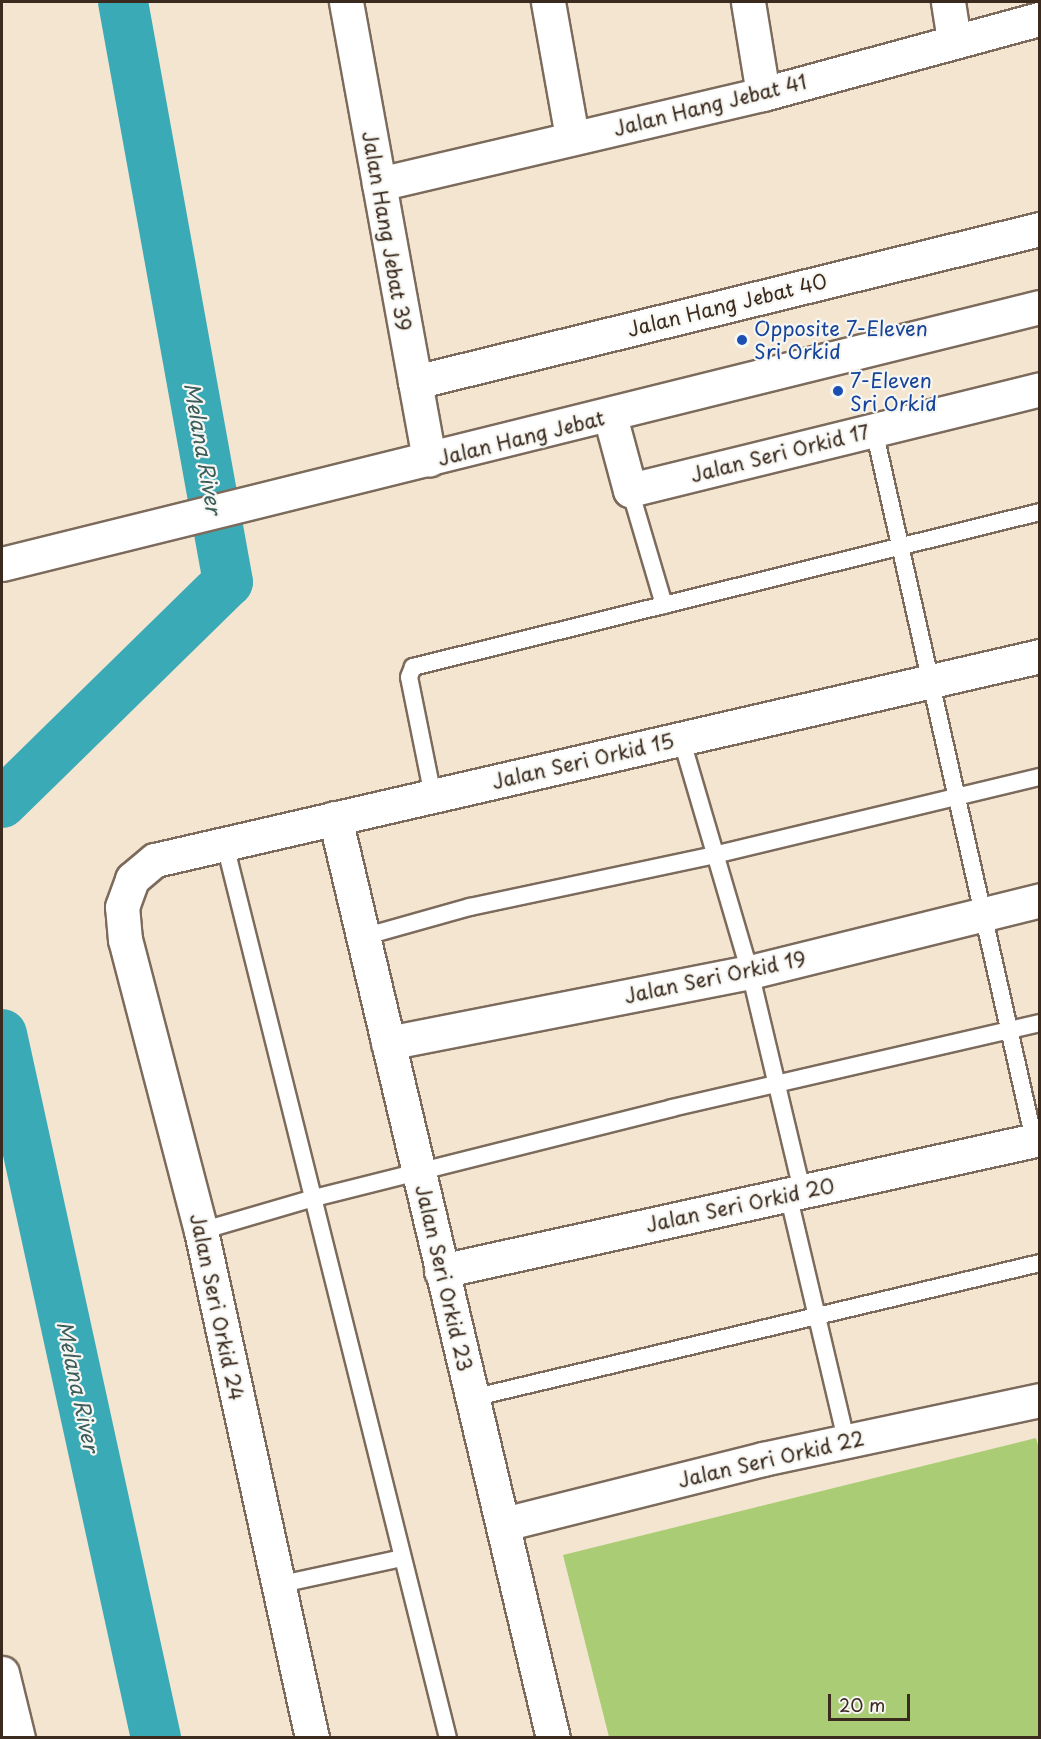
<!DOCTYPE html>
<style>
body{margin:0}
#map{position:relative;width:1041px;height:1739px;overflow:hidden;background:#f4e5d0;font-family:"Playpen Sans",sans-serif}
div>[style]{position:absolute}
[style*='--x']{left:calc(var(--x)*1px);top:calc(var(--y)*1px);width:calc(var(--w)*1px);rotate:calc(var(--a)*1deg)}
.green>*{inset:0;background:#aacc74}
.river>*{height:50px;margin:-25px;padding:0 25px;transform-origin:25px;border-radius:25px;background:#3aaab7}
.roads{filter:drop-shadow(2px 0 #7c6b5c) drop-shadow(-2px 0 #7c6b5c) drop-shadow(0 2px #7c6b5c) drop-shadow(0 -2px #7c6b5c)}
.lane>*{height:16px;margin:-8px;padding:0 8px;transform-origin:8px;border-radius:8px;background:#fff}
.street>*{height:33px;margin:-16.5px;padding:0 16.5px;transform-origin:16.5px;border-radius:16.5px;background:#fff}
.secondary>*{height:33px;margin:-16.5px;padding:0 16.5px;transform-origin:16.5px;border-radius:16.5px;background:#fff}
.dots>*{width:16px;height:16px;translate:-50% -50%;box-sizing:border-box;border:3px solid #f6f6f2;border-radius:50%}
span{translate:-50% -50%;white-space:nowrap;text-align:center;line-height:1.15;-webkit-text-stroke:4.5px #f6f6f2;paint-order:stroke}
.street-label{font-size:20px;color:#3b2a1e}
.transit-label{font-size:20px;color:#164399}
.left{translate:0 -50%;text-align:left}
.water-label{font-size:21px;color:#3b5d5b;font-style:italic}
.frame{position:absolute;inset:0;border:3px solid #3b2a1e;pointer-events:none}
.scale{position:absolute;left:828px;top:1694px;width:82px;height:27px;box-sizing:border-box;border:3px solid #3b2a1e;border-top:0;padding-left:8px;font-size:18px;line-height:21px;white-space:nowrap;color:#3b2a1e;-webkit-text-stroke:4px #f6f6f2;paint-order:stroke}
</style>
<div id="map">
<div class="green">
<div style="clip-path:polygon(1036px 1438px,1040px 1453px,1039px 1737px,609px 1737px,563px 1555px)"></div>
</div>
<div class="river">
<div style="--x:2;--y:803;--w:316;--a:-44.4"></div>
<div style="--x:228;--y:582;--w:589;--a:-100.26"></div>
<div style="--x:2;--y:1034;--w:721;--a:77.66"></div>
</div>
<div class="roads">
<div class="lane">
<div style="--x:874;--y:430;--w:728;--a:77.3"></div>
<div style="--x:630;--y:490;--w:120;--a:73.5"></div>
<div style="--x:681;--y:738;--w:244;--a:73.6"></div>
<div style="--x:750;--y:972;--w:225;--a:76.6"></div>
<div style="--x:433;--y:796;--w:121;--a:-101.4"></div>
<div style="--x:409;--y:677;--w:11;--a:-68"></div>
<div style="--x:413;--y:667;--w:646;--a:-13.89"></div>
<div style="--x:225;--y:845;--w:920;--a:75.98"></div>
<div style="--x:363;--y:937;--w:111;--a:-15.7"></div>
<div style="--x:470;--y:907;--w:249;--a:-12"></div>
<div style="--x:714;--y:855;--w:335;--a:-13.5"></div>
<div style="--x:788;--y:1194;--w:253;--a:76.7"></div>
<div style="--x:201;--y:1231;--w:118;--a:-16.3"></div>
<div style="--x:314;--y:1198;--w:369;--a:-14.1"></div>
<div style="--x:672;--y:1108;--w:378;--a:-13"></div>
<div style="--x:472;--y:1398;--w:584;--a:-13.37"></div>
<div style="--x:277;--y:1585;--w:128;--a:-12.2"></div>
</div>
<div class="street">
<div style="--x:346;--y:2;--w:465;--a:79.7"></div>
<div style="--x:548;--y:2;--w:137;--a:79.9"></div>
<div style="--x:748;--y:2;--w:93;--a:80.7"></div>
<div style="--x:948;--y:2;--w:38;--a:81"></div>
<div style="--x:379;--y:184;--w:394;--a:-13.2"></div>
<div style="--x:763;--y:94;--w:287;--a:-15.2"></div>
<div style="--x:415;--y:382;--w:643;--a:-13.76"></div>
<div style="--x:610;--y:416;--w:77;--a:74.9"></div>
<div style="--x:630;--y:490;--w:422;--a:-13.8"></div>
<div style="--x:335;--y:818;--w:945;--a:76.67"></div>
<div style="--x:388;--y:1043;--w:369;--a:-11.1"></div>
<div style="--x:750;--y:972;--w:299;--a:-13.9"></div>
<div style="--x:441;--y:1271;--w:613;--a:-12.43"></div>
<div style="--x:504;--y:1524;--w:267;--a:-14.1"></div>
<div style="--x:763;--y:1459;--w:283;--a:-12"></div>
<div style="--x:2;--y:1673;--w:67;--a:76.2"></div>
<div style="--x:312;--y:1738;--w:519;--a:-102.35"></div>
<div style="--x:201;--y:1231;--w:301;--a:-104.6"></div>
<div style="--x:125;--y:940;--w:33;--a:-95"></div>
<div style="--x:122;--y:907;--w:30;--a:-70"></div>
<div style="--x:132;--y:879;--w:30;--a:-40"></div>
<div style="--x:155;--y:860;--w:908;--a:-12.98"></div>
</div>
<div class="secondary">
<div style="--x:2;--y:564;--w:1069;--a:-13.91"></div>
</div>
</div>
<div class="dots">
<div style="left:742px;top:340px;background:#1a4fb4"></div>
<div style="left:838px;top:391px;background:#1a4fb4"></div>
</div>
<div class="street-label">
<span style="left:710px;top:105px;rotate:-14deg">Jalan Hang Jebat 41</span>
<span style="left:387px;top:231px;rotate:80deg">Jalan Hang Jebat 39</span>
<span style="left:727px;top:305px;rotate:-14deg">Jalan Hang Jebat 40</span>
<span style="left:521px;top:438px;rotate:-14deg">Jalan Hang Jebat</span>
<span style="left:780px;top:453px;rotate:-14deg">Jalan Seri Orkid 17</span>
<span style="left:583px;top:761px;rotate:-13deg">Jalan Seri Orkid 15</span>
<span style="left:715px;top:977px;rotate:-12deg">Jalan Seri Orkid 19</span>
<span style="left:740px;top:1205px;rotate:-12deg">Jalan Seri Orkid 20</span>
<span style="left:444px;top:1278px;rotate:77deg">Jalan Seri Orkid 23</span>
<span style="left:217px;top:1307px;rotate:78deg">Jalan Seri Orkid 24</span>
<span style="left:771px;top:1459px;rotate:-13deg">Jalan Seri Orkid 22</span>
</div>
<div class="transit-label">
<span class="left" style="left:754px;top:340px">Opposite 7-Eleven<br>Sri Orkid</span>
<span class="left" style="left:850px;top:392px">7-Eleven<br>Sri Orkid</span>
</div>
<div class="water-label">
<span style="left:204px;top:448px;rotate:80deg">Melana River</span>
<span style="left:79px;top:1386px;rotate:78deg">Melana River</span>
</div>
<div class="frame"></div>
<div class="scale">20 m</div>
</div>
